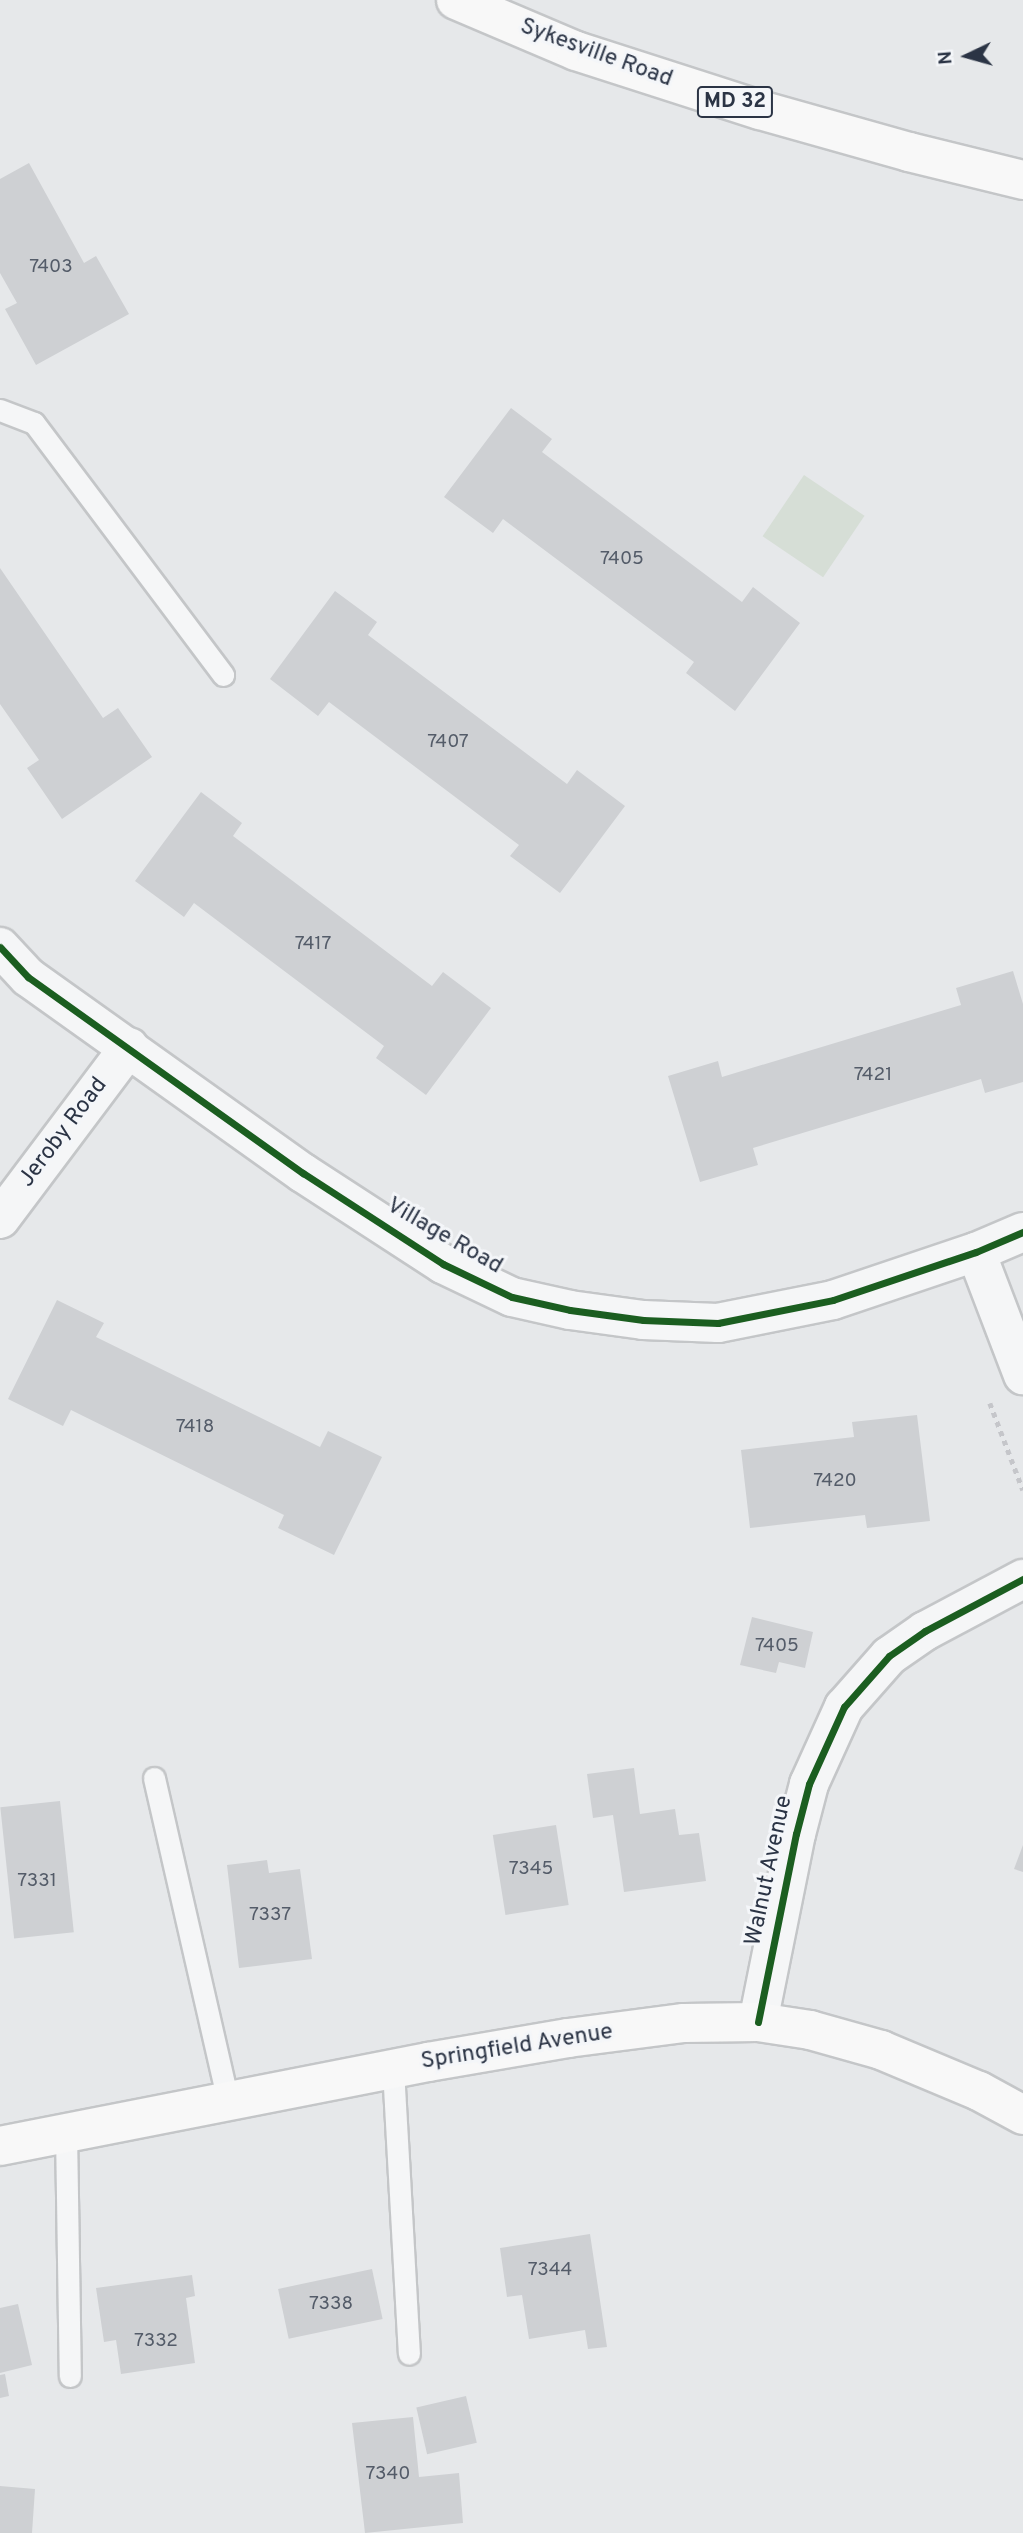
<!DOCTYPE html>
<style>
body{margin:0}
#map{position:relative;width:1023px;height:2533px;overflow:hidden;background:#e6e8ea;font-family:Overpass,sans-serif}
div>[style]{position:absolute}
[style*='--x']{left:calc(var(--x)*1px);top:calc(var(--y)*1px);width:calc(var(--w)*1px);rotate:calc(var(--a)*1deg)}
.green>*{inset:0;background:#d6ded6;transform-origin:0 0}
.building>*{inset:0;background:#ced0d3;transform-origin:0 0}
.path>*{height:4.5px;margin-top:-2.25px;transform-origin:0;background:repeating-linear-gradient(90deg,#c5c6ca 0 5px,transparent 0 10px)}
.roads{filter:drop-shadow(2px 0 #c4c6c8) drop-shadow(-2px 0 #c4c6c8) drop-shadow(0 2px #c4c6c8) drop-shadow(0 -2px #c4c6c8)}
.service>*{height:21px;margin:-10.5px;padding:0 10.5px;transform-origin:10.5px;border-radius:10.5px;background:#f5f6f7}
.minor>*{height:38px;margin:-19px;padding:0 19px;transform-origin:19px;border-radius:19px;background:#f5f6f7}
.secondary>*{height:38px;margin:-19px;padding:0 19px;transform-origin:19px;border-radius:19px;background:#f8f8f8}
.primary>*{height:38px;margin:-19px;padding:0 19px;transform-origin:19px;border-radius:19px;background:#f8f8f8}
.cycleway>*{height:7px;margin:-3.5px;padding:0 3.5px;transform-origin:3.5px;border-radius:3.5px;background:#1b5e20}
span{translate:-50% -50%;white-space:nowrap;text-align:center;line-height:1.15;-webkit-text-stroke:6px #f4f6f9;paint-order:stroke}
.number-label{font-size:19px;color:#545c69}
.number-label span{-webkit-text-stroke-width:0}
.shield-label span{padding:2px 5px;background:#f4f6f9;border:2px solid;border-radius:5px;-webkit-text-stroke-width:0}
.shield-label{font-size:21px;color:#2b3445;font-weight:700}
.street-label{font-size:23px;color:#2b3445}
.north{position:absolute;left:932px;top:21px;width:70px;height:70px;-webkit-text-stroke:5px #f4f6f9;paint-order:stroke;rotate:265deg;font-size:19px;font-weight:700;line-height:28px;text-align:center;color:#2b3445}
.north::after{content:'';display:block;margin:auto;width:24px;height:32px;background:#2b3445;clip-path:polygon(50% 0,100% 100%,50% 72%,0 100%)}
</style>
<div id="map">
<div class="green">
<div style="left:804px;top:475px;width:73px;height:74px;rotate:34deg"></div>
</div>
<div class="building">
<div style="clip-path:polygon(29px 163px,84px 263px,96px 256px,129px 314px,36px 365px,5px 309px,17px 303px,0 273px,0 179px)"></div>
<div style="clip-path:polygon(511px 408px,552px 439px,542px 452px,742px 602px,753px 587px,800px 623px,735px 711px,686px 673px,694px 662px,503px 519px,493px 533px,444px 497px)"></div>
<div style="clip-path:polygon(0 568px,103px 718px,118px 708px,152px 757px,62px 819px,27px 768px,39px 760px,0 704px)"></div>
<div style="clip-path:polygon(335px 591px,377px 622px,368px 635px,567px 784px,577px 770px,625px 806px,560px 893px,510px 856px,519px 845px,329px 702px,318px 716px,270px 679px)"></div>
<div style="clip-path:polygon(201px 792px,242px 823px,233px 836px,432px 986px,443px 972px,491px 1008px,426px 1095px,376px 1058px,384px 1046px,194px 903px,184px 917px,135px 881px)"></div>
<div style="clip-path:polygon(1013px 971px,1023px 1004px,1023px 1082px,985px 1093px,981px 1079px,753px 1148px,758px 1165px,700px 1182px,668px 1076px,718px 1061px,722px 1077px,961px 1005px,956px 988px)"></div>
<div style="clip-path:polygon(57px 1300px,104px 1323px,96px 1337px,320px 1447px,328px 1431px,382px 1457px,334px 1555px,278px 1528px,284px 1515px,71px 1410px,63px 1426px,8px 1399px)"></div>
<div style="clip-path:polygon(917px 1415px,930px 1521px,867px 1528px,865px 1515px,750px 1528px,741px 1450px,854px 1437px,852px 1422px)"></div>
<div style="clip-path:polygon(752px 1617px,813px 1632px,805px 1668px,779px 1662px,776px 1673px,740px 1665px)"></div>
<div style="clip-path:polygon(634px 1768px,640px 1814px,675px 1809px,679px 1835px,699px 1833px,706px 1881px,624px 1892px,613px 1815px,593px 1818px,587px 1774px)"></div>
<div style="left:60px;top:1801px;width:132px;height:60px;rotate:84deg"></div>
<div style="left:556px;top:1825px;width:81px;height:64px;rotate:81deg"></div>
<div style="clip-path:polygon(1023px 1845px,1023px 1872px,1014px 1869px)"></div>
<div style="clip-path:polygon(267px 1860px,269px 1873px,300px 1869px,312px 1959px,239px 1968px,227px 1865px)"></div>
<div style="clip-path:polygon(590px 2234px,607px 2347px,588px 2349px,585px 2330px,529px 2339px,522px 2295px,507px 2297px,500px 2248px)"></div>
<div style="left:372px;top:2269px;width:51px;height:96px;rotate:78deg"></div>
<div style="clip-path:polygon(192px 2275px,195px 2296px,186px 2298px,195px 2363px,121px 2374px,116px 2340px,104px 2342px,96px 2288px)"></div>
<div style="clip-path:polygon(18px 2304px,32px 2365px,0 2373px,0 2308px)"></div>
<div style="clip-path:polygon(5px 2374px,9px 2396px,0 2398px,0 2375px)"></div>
<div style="left:466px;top:2396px;width:48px;height:51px;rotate:77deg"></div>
<div style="clip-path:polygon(413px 2417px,419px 2477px,459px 2473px,463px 2523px,365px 2533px,352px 2423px)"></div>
<div style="clip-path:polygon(0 2486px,35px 2489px,32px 2533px,0 2533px)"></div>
</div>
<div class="path">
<div style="--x:990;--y:1403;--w:93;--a:69.2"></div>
</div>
<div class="roads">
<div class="service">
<div style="--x:0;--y:410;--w:36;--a:21"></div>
<div style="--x:34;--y:423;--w:315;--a:53.1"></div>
<div style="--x:154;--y:1778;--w:331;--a:77.1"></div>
<div style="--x:393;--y:2069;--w:285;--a:86.8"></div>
<div style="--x:66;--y:2132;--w:244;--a:89.1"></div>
</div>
<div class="minor">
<div style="--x:0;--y:947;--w:41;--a:47"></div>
<div style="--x:28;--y:977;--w:338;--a:35.5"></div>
<div style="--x:303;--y:1173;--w:167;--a:33"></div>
<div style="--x:443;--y:1264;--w:76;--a:25.6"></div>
<div style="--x:512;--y:1297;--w:59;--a:12.6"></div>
<div style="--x:570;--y:1310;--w:74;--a:7.8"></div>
<div style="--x:643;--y:1320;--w:75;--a:2.3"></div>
<div style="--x:718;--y:1323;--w:117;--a:-11.3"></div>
<div style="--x:833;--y:1300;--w:151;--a:-18.6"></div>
<div style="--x:976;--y:1252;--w:51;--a:-23.1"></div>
<div style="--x:0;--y:1219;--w:215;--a:-53.1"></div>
<div style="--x:976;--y:1252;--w:132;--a:69.1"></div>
<div style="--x:758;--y:2022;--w:192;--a:-78.6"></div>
<div style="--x:796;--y:1834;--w:52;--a:-75.4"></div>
<div style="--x:809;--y:1784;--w:85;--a:-65.6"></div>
<div style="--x:844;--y:1707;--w:68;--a:-48.6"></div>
<div style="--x:889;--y:1656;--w:44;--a:-34.8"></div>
<div style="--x:925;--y:1631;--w:111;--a:-28"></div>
</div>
<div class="secondary">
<div style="--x:0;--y:2146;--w:436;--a:-11.1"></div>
<div style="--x:428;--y:2062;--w:142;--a:-9.7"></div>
<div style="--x:568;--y:2038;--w:117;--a:-7.4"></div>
<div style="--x:684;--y:2023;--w:74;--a:-0.8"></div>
<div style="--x:758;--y:2022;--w:53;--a:8.7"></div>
<div style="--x:810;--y:2030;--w:74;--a:15.7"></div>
<div style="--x:881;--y:2050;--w:106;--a:22.7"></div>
<div style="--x:979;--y:2091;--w:50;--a:28.6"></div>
</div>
<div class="primary">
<div style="--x:456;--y:0;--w:130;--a:23"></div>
<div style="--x:576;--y:51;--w:193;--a:17.8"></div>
<div style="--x:760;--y:110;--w:155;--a:15.7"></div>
<div style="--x:909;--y:152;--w:117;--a:13.8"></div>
</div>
</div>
<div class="cycleway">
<div style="--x:0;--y:947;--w:41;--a:47"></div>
<div style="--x:28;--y:977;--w:338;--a:35.5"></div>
<div style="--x:303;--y:1173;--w:167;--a:33"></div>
<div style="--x:443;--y:1264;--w:76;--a:25.6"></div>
<div style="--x:512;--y:1297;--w:59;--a:12.6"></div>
<div style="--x:570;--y:1310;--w:74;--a:7.8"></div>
<div style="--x:643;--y:1320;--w:75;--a:2.3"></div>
<div style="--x:718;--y:1323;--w:117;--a:-11.3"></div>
<div style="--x:833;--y:1300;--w:151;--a:-18.6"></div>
<div style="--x:976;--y:1252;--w:51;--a:-23.1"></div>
<div style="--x:758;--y:2022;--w:192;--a:-78.6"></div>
<div style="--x:796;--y:1834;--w:52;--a:-75.4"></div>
<div style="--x:809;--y:1784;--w:85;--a:-65.6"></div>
<div style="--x:844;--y:1707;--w:68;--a:-48.6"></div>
<div style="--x:889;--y:1656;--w:44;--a:-34.8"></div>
<div style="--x:925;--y:1631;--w:111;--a:-28"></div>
</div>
<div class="number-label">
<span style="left:51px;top:268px">7403</span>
<span style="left:622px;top:560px">7405</span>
<span style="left:448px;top:743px">7407</span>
<span style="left:313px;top:945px">7417</span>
<span style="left:873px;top:1076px">7421</span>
<span style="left:195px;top:1428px">7418</span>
<span style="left:835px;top:1482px">7420</span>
<span style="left:777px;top:1647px">7405</span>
<span style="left:531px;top:1870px">7345</span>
<span style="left:37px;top:1882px">7331</span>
<span style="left:270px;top:1916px">7337</span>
<span style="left:550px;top:2271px">7344</span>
<span style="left:331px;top:2305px">7338</span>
<span style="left:156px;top:2342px">7332</span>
<span style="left:388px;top:2475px">7340</span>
</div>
<div class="shield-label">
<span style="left:735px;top:102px">MD 32</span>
</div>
<div class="street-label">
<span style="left:596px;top:54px;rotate:20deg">Sykesville Road</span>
<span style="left:64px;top:1133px;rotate:-53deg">Jeroby Road</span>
<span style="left:444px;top:1237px;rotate:30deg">Village Road</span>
<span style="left:770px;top:1871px;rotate:-78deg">Walnut Avenue</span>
<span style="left:517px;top:2048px;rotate:-9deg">Springfield Avenue</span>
</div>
<div class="north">N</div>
</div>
